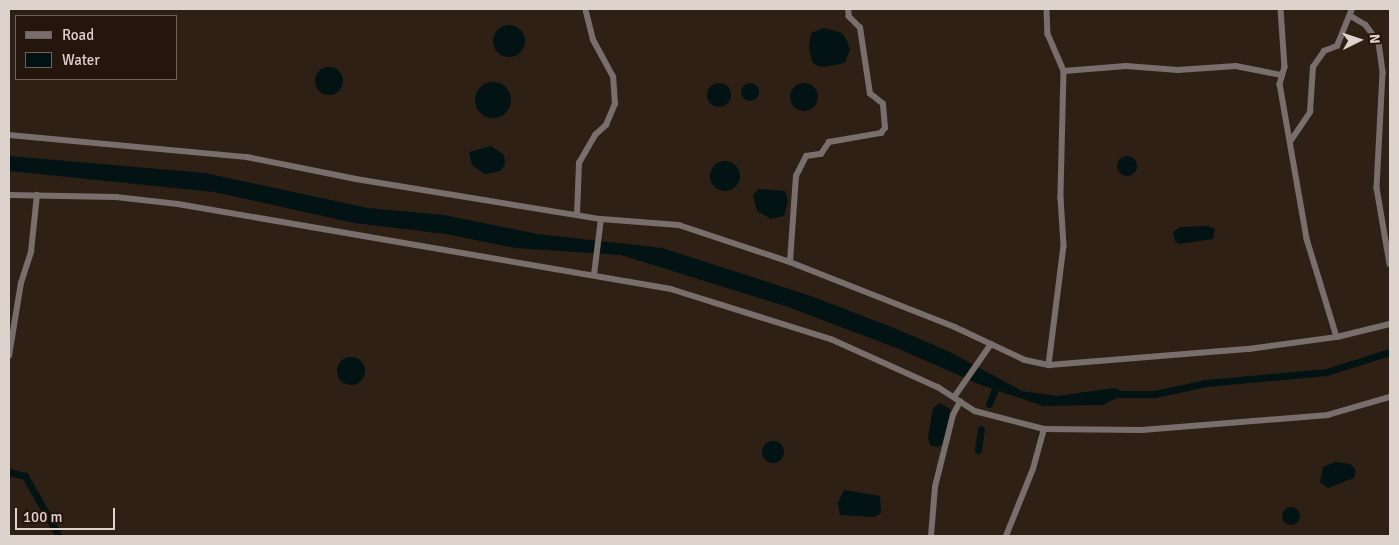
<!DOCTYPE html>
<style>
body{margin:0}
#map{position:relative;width:1399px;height:545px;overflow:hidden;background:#2f2016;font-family:Signika,sans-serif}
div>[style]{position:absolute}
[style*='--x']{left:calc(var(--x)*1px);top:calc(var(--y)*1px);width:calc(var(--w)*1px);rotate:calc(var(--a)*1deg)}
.water>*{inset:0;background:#031213}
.round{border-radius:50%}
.canal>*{height:7px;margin:-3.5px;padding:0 3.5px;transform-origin:3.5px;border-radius:3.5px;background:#031213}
.street>*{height:5.5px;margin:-2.75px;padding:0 2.75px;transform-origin:2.75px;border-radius:2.75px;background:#786e6c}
span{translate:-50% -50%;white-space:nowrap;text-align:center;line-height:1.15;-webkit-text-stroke:4.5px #25160d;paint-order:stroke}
.frame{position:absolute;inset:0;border:10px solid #ddd3cc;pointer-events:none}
.legend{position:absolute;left:15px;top:15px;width:162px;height:65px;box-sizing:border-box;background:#25160d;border:1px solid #6f6259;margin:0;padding:6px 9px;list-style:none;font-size:15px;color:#ddd3cc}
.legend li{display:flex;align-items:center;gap:10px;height:25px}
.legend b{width:25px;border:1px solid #6f6259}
.north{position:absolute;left:1334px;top:15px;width:50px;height:50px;-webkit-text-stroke:4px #25160d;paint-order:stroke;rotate:86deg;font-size:14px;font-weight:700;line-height:20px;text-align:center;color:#ddd3cc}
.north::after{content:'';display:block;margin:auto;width:18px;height:22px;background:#ddd3cc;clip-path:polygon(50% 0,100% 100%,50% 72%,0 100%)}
.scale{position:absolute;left:15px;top:508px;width:100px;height:22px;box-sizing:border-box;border:2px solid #ddd3cc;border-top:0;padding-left:6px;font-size:15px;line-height:18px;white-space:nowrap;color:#ddd3cc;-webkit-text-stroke:4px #25160d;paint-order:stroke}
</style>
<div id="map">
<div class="water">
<div class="round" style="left:493px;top:25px;width:32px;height:32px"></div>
<div style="clip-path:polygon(824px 28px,842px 33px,847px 41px,850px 49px,845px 63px,825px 67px,817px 66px,812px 61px,809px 48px,811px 33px)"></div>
<div class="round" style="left:315px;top:67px;width:28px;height:28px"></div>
<div class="round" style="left:475px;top:82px;width:36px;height:36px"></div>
<div class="round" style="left:790px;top:83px;width:28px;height:28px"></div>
<div class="round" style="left:741px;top:83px;width:18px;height:18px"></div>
<div class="round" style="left:707px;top:83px;width:24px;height:24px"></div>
<div style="clip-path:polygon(491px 146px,504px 155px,505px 165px,500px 171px,485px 174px,472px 165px,469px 152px)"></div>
<div class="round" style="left:1117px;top:156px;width:20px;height:20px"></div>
<div style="clip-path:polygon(9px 156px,205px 173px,368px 208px,444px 215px,537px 234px,662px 248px,811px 296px,894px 328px,950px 352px,1022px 391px,1057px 396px,1114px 388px,1120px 390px,1121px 396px,1103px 405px,1043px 406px,981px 385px,899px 349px,788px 307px,621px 255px,515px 248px,446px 234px,354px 223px,214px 192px,9px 171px)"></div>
<div class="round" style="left:710px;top:161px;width:30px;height:30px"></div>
<div style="clip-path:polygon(759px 189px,785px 191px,788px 201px,784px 216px,771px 219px,757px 211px,753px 195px)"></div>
<div style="clip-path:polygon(1208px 226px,1215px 229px,1213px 239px,1179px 244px,1175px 241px,1173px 232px,1180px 227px)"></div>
<div class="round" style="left:337px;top:357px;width:28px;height:28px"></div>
<div style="clip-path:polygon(940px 403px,950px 409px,951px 415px,943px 444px,938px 447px,930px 445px,928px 437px,933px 408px)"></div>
<div class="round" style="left:762px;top:441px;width:22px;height:22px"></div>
<div style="clip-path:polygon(1335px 462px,1351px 464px,1356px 471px,1354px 478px,1328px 488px,1320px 482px,1323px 467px)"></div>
<div style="clip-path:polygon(844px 490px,880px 496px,881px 513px,874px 517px,840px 515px,838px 503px)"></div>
<div class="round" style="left:1282px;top:507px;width:18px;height:18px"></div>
</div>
<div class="canal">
<div style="--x:1114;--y:394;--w:41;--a:0"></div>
<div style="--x:1155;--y:394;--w:52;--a:-12.2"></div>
<div style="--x:1206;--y:383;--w:121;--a:-5.2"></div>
<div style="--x:1326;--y:372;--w:67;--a:-17.4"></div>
<div style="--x:989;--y:404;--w:22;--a:-68"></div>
<div style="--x:978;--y:450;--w:21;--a:-82"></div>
<div style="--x:9;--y:472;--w:16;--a:14"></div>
<div style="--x:25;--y:476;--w:69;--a:60.5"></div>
</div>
<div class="street">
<div style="--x:1047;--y:9;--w:25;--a:88"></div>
<div style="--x:1048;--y:34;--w:40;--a:66.6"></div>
<div style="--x:1064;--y:71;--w:127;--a:91.4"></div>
<div style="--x:1061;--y:198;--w:48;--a:86.4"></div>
<div style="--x:1064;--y:246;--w:120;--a:97.2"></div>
<div style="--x:1281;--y:9;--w:58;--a:86.1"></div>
<div style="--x:1285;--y:67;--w:18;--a:106"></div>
<div style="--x:1280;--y:84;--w:157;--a:80.1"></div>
<div style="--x:1307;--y:239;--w:102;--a:73"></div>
<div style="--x:1351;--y:16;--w:17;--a:31"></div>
<div style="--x:1366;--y:25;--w:22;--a:54"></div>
<div style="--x:1379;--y:43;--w:30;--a:82"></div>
<div style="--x:1383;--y:73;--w:115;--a:93"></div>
<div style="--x:1377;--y:188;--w:77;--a:80.3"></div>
<div style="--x:1064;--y:71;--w:62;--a:-4.6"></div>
<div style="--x:1126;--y:66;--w:52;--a:4.4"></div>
<div style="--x:1178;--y:70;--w:58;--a:-3.9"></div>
<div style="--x:1236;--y:66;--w:47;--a:11.1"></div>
<div style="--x:9;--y:135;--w:239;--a:5.3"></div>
<div style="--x:247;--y:157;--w:111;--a:11.4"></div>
<div style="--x:356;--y:179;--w:248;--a:9.3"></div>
<div style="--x:601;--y:219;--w:78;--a:4.4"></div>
<div style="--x:679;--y:225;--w:117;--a:18.4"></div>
<div style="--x:790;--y:262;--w:177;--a:21.5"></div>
<div style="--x:955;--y:327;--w:77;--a:25.2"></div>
<div style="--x:1025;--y:360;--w:25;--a:12"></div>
<div style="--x:1049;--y:365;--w:201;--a:-4.6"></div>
<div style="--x:1249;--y:349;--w:89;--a:-7.8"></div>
<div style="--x:1337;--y:337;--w:55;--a:-13.8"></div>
<div style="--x:1290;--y:142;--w:36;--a:-56"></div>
<div style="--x:1310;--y:112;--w:45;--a:-86.2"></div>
<div style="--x:1313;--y:67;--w:19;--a:-55"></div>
<div style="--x:1324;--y:51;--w:14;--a:-21"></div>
<div style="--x:1337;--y:46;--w:40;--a:-68"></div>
<div style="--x:9;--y:195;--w:107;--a:1.1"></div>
<div style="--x:116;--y:197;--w:62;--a:6.4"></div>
<div style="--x:178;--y:204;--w:500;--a:9.78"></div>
<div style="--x:671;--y:289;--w:168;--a:17.4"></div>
<div style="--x:831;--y:339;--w:117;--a:24.2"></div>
<div style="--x:938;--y:387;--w:44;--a:33"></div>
<div style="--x:975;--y:411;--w:71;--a:14.6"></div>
<div style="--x:1044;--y:429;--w:98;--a:0.6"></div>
<div style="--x:1142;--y:430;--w:187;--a:-4.6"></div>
<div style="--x:1328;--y:415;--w:65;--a:-16.2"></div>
<div style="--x:577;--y:215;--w:52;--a:-87.8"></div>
<div style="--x:579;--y:163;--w:32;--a:-60"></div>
<div style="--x:595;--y:135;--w:15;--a:-42"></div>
<div style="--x:606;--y:125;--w:23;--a:-67"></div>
<div style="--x:615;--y:104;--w:27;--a:-94"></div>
<div style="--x:613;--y:77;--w:42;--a:-118.4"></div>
<div style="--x:593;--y:40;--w:32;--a:-104"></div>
<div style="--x:790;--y:262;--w:86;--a:-86"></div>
<div style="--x:796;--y:176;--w:22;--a:-63"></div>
<div style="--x:806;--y:156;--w:15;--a:-8"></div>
<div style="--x:821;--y:154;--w:14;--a:-56"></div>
<div style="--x:829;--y:142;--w:53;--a:-9.8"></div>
<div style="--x:881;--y:133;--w:6;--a:-51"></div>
<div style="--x:885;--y:128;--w:24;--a:-95"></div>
<div style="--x:883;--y:104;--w:16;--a:-142"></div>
<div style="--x:870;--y:94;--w:67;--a:-98.6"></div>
<div style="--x:860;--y:28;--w:16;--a:-135"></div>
<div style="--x:849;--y:17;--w:8;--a:-97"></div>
<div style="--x:594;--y:275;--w:56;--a:-82.9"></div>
<div style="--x:9;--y:356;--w:74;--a:-80.7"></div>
<div style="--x:21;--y:283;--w:33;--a:-72"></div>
<div style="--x:31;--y:252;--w:57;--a:-84"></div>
<div style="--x:955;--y:396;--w:63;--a:-55.3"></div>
<div style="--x:931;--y:536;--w:49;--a:-85.3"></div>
<div style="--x:935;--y:487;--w:74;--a:-76"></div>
<div style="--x:953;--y:415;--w:15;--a:-62"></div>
<div style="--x:1006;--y:536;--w:72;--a:-68.1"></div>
<div style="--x:1033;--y:469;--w:41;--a:-74.6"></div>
</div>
<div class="frame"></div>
<ul class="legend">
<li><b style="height:6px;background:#786e6c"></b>Road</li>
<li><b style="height:14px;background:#031213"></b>Water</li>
</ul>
<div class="north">N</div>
<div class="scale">100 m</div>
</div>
